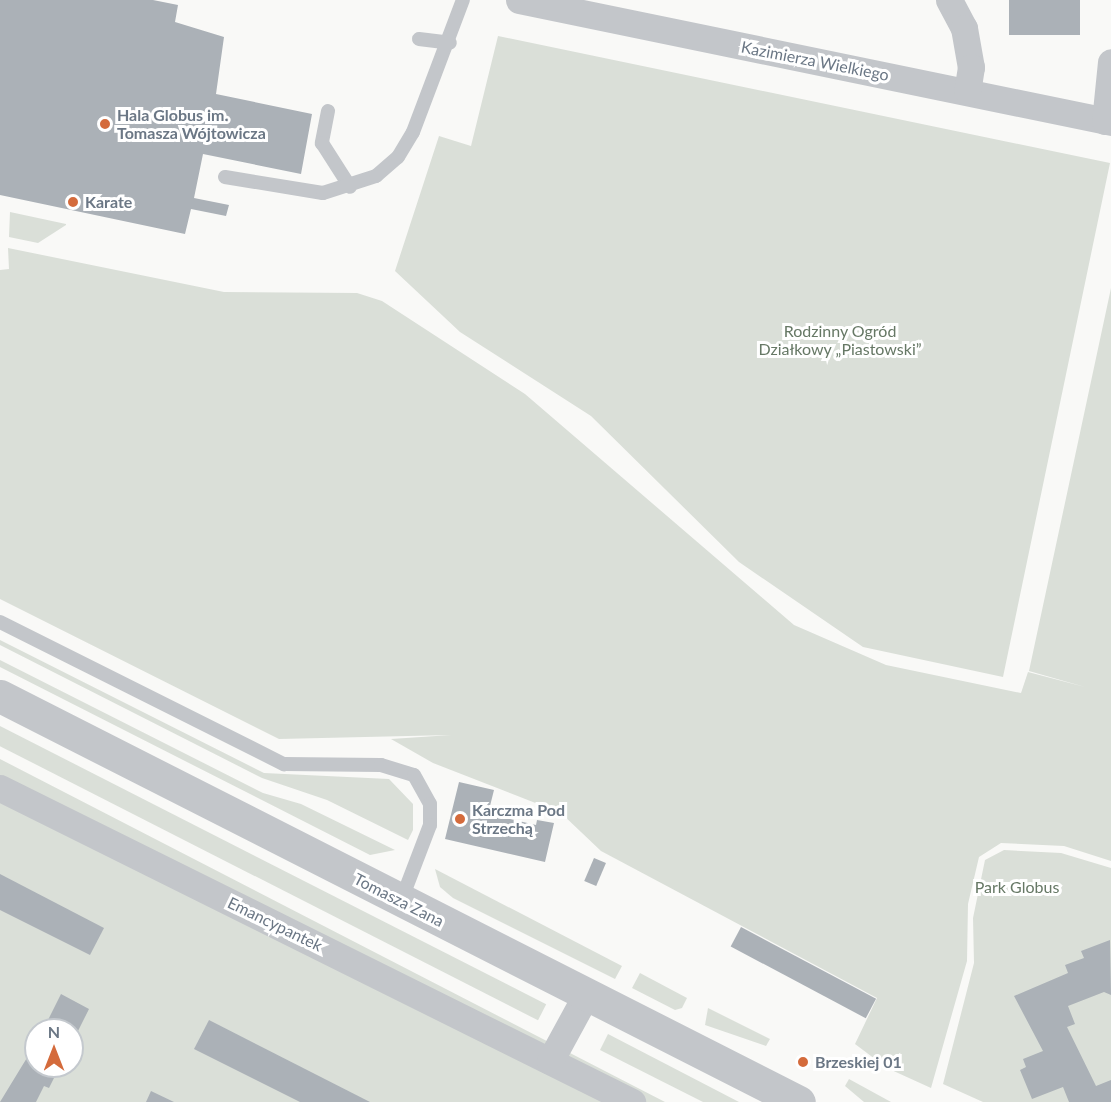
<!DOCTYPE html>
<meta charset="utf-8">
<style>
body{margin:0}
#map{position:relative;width:1111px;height:1102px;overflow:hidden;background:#f9f9f7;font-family:Lato,sans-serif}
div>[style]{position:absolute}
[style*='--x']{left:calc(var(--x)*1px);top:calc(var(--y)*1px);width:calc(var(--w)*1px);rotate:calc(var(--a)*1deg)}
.green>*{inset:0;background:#dadfd8;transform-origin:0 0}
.building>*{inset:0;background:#abb1b7;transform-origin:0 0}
.service>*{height:14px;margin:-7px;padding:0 7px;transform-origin:7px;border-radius:7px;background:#c3c6ca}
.minor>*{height:27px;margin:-13.5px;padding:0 13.5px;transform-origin:13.5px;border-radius:13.5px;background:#c3c6ca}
.tertiary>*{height:33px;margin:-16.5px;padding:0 16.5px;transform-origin:16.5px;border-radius:16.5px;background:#c3c6ca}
.dots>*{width:16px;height:16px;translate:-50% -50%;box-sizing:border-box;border:3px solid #fff;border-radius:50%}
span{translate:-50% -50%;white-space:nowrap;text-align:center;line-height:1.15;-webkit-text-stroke:6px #fff;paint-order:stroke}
.street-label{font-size:16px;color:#6b7785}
.poi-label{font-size:16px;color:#6b7785;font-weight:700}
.left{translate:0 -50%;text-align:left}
.park-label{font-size:16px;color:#667865}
.north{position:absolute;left:24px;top:1018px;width:60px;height:60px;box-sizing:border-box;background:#fff;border:2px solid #c4c9ce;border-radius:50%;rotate:0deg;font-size:16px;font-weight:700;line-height:24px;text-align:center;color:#6b7785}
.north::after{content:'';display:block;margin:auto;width:21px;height:27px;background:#d46b3c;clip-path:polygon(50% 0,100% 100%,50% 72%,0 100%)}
</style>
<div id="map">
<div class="green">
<div style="clip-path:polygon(498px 36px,1110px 163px,1003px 677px,863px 647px,739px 562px,591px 416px,460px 332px,395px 271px,439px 136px,471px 146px)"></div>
<div style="clip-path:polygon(10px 212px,66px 224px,66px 225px,38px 243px,9px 237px)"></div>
<div style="clip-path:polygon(8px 248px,224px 292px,357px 293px,382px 301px,525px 394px,794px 625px,886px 665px,1021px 693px,1028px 672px,1085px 687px,1029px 671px,1111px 288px,1111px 861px,1064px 846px,1001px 843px,979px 857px,968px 904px,967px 961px,931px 1088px,887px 1068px,855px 1044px,877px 998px,601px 851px,561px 813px,433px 763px,391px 739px,451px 735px,279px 739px,0 599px,0 270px,9px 269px)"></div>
<div style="clip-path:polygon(0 640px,264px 773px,389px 779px,413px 804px,413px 830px,408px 840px,327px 800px,262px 778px,0 645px)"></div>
<div style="clip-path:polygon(0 660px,263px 793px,301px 804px,395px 850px,370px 855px,0 667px)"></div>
<div style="left:0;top:726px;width:613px;height:18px;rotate:27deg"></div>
<div style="clip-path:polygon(evenodd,0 759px,665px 1102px,0 1102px,0 759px,36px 1030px,72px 1030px,72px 1066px,36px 1066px,36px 1030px)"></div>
<div style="clip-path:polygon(1004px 850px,1061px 853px,1111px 868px,1111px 1102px,983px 1102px,943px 1084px,974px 963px,973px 918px,985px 860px)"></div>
<div style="clip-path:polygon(435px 869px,622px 966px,615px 979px,453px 898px,440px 887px)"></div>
<div style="clip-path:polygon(640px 973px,687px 998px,682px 1008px,675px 1010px,632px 988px)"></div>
<div style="clip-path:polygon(708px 1008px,770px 1039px,766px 1046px,705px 1025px)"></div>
<div style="clip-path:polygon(608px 1034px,739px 1102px,703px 1102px,600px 1050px)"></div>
<div style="clip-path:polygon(849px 1079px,891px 1102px,864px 1102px,845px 1086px)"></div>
</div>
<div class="building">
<div style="clip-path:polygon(0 0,153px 0,178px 5px,175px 22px,224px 37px,216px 94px,312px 114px,301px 174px,203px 154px,194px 198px,229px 205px,226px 216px,191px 209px,185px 234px,0 195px)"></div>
<div style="left:1009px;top:0;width:71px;height:35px"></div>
<div style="clip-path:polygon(459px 782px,494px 790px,488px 814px,536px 825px,537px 820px,554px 823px,545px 862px,445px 839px)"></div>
<div style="left:594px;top:858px;width:13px;height:25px;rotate:23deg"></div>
<div style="clip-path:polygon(0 874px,104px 928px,90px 955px,0 910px)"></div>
<div style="left:741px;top:927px;width:153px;height:22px;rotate:28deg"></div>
<div style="clip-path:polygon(1110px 940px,1111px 995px,1104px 992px,1068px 1006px,1075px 1024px,1067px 1027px,1096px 1086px,1111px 1080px,1111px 1102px,1069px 1102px,1063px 1087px,1032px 1099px,1020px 1070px,1026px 1067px,1023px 1059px,1043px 1051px,1014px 996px,1068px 973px,1065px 965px,1084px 958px,1081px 951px)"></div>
<div style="clip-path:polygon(61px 994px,89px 1009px,72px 1043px,72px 1030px,43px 1030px)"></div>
<div style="clip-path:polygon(209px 1020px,370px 1102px,300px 1102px,194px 1049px)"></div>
<div style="clip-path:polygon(36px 1043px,36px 1066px,60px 1066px,49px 1088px,44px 1086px,36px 1102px,0 1102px)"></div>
<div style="clip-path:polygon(151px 1091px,174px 1102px,146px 1102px)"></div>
</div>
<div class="service">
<div style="--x:419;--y:39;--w:31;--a:7"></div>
<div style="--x:328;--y:111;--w:33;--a:101"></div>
<div style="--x:322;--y:143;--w:52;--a:57.5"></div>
<div style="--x:225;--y:177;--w:99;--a:9.3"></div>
<div style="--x:323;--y:193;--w:56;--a:-17.8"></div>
<div style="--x:376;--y:176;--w:29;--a:-41"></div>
<div style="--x:398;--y:157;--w:29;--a:-59"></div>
<div style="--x:413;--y:132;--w:141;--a:-69.3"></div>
<div style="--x:0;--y:622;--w:318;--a:26.6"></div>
<div style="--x:284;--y:764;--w:97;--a:0.6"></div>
<div style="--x:381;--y:765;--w:34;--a:17"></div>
<div style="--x:414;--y:775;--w:33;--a:61"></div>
<div style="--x:430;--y:804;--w:21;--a:90"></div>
<div style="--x:430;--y:825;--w:81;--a:110.9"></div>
</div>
<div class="minor">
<div style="--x:519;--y:0;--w:604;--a:11.64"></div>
<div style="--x:949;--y:0;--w:32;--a:62"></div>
<div style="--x:964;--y:28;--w:40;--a:80"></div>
<div style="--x:971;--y:67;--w:24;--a:99"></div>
<div style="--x:1105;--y:121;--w:59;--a:-84.2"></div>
<div style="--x:0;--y:788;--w:706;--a:26.42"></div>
<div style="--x:550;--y:1061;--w:77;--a:-61.4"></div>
</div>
<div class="tertiary">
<div style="--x:0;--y:696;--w:896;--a:26.94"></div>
</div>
<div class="dots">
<div style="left:105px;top:124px;background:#d46b3c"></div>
<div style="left:73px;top:202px;background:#d46b3c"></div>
<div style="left:460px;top:819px;background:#d46b3c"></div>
<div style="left:803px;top:1062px;background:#d46b3c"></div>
</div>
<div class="street-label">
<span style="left:815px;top:61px;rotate:11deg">Kazimierza Wielkiego</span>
<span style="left:399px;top:900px;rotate:27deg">Tomasza Zana</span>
<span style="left:275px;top:924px;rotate:26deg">Emancypantek</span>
</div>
<div class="poi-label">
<span class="left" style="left:117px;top:124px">Hala Globus im.<br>Tomasza Wójtowicza</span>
<span class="left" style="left:85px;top:202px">Karate</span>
<span class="left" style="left:472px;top:819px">Karczma Pod<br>Strzechą</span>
<span class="left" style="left:815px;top:1062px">Brzeskiej 01</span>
</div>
<div class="park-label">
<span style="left:840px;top:340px">Rodzinny Ogród<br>Działkowy „Piastowski”</span>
<span style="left:1017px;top:887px">Park Globus</span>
</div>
<div class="north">N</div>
</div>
